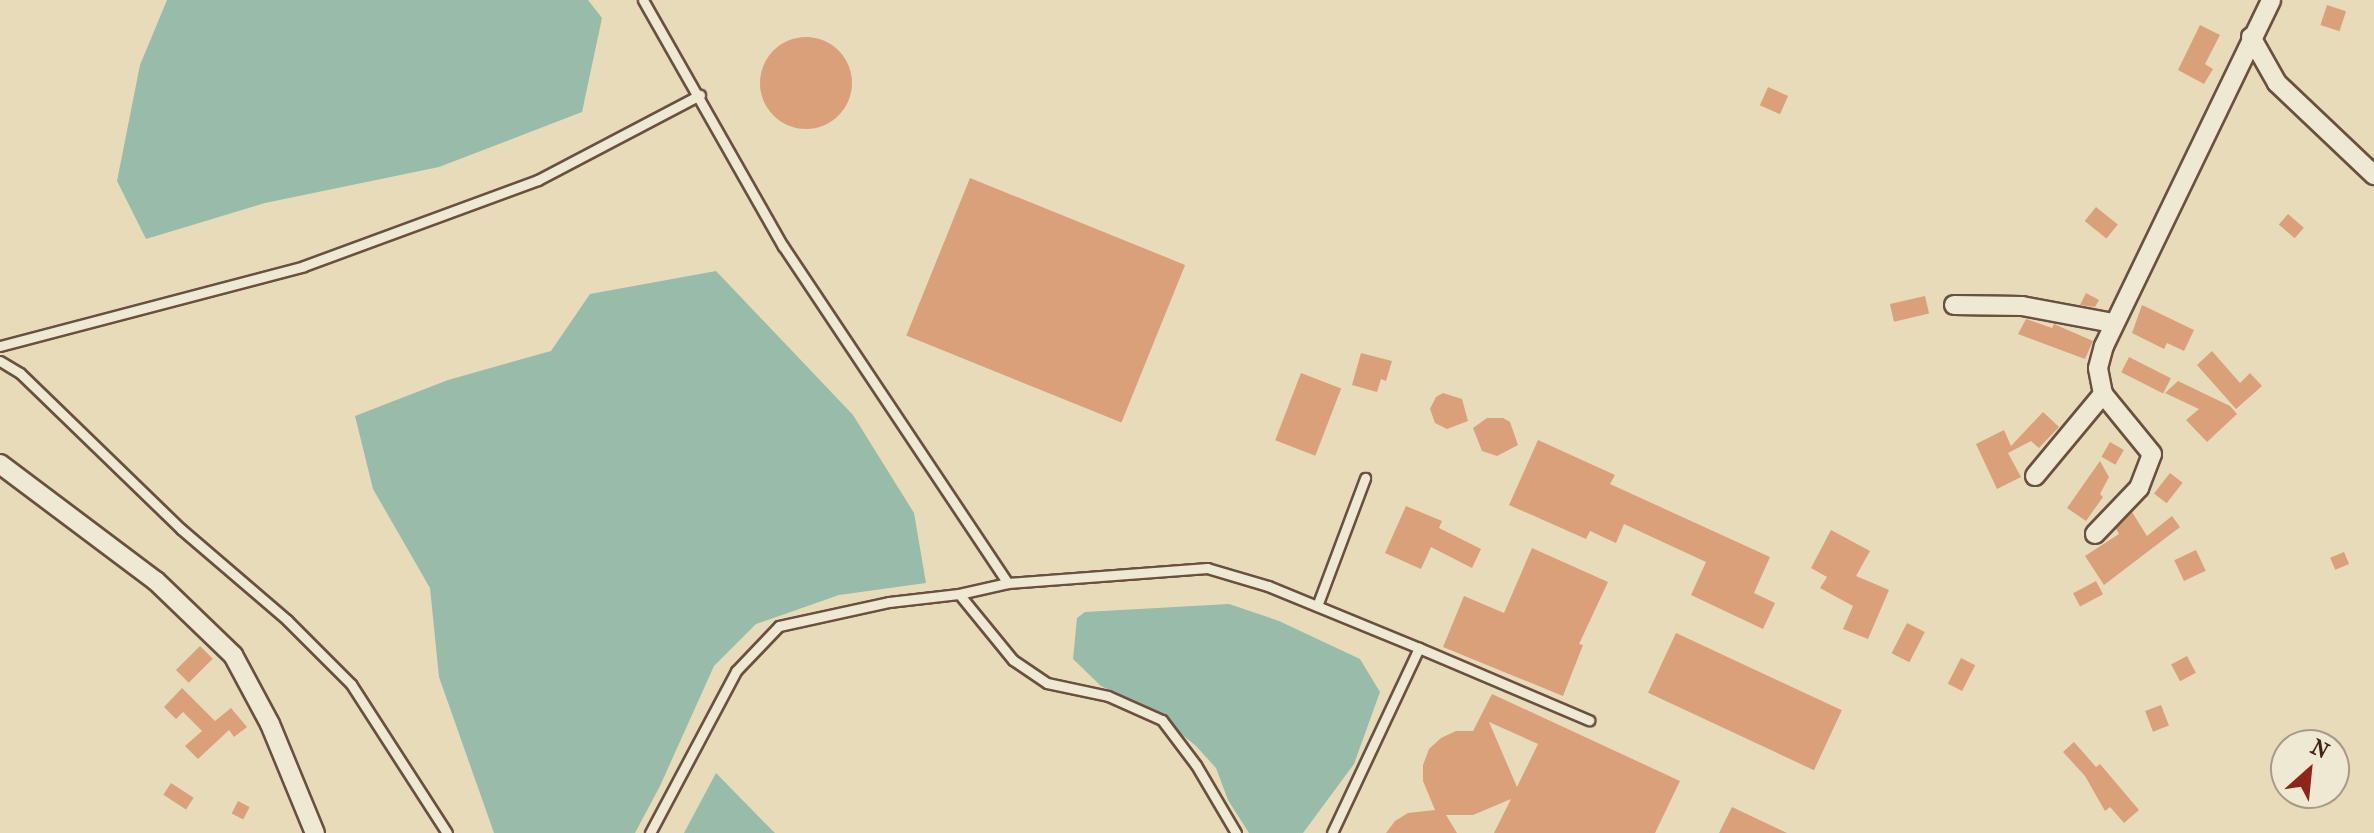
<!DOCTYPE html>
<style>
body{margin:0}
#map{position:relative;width:2374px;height:833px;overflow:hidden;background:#e7dbba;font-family:"IM FELL French Canon",serif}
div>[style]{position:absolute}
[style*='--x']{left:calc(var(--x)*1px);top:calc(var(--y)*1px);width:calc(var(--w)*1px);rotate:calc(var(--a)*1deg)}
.water>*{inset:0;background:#98bca9}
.building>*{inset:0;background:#daa079;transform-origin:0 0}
.round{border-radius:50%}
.roads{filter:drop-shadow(2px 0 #6a503f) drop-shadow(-2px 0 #6a503f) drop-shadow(0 2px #6a503f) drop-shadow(0 -2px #6a503f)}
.service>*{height:9px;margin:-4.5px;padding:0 4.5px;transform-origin:4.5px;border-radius:4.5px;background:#efe8d2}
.minor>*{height:18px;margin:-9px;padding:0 9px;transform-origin:9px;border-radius:9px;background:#efe8d2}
span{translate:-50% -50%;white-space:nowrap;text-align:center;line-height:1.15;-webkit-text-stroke:8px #efe8d2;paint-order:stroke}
.north{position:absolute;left:2270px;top:729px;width:80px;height:80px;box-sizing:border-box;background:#efe8d2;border:2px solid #a99987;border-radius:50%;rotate:27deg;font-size:22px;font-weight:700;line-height:32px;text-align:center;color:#402216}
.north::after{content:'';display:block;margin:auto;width:28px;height:36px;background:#8f2418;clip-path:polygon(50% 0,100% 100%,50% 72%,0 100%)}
</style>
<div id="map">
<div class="water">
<div style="clip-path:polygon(167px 0,588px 0,602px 18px,582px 112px,439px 167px,265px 203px,146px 239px,117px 181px,140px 65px)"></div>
<div style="clip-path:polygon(716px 271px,853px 415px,914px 513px,926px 583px,839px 595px,756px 624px,714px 666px,660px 786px,635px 833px,494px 833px,439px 677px,430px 588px,373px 489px,355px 416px,448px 380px,551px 351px,590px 294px)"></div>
<div style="clip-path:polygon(1229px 604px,1279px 621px,1360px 659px,1380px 692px,1354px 764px,1303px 833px,1249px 833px,1228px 800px,1216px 768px,1196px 746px,1154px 712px,1101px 686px,1073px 659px,1077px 618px,1085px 612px)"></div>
<div style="clip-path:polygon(716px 773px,758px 816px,775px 833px,684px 833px)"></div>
</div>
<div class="building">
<div style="left:2327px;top:5px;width:20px;height:21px;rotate:18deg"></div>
<div style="clip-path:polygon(2200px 25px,2220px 35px,2205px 64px,2213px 69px,2204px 84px,2178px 70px)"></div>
<div class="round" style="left:760px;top:37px;width:92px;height:92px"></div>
<div style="left:1768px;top:87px;width:22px;height:20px;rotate:24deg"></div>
<div style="left:970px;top:178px;width:232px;height:170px;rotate:22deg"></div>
<div style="left:2096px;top:207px;width:28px;height:18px;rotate:39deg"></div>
<div style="left:2288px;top:214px;width:21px;height:14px;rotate:41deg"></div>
<div style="clip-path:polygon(2086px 293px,2099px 300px,2095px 307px,2080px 305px)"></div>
<div style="left:1925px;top:296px;width:18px;height:36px;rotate:77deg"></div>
<div style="clip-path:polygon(2142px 305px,2194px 330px,2184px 351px,2167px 343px,2164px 349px,2132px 333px)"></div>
<div style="clip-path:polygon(2026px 319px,2052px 328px,2054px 324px,2093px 341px,2085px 359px,2018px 334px)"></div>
<div style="clip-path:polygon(2212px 351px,2240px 383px,2250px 373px,2262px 386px,2236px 409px,2197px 365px)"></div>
<div style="clip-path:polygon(1361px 353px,1392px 361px,1386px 381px,1381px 379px,1377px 392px,1352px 385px)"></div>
<div style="left:2129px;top:357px;width:47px;height:17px;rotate:27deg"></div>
<div style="left:1301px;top:373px;width:43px;height:72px;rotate:21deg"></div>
<div style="clip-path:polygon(2178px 381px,2230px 406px,2237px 414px,2207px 442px,2186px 420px,2199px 409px,2165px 393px)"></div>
<div style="clip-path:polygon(1443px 393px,1462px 399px,1468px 421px,1447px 429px,1435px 423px,1430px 409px,1436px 397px)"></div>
<div style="clip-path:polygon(2043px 412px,2059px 427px,2039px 448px,2031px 441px,2008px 453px,2021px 477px,1997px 489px,1976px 444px,2004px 430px,2011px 446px)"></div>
<div style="clip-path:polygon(1487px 418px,1503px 418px,1510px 422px,1518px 445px,1497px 456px,1482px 451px,1473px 428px)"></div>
<div style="clip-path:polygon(1538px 440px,1615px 475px,1610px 484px,1770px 557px,1754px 593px,1775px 603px,1763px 629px,1691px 595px,1706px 562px,1624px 524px,1616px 543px,1590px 531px,1586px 539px,1509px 505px)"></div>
<div style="left:2110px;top:442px;width:16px;height:17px;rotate:30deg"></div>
<div style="clip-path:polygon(2100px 461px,2109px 477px,2100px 494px,2103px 497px,2086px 521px,2067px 508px)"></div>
<div style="left:2170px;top:473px;width:16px;height:26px;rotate:38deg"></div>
<div style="clip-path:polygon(1406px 506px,1442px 521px,1439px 528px,1481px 549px,1472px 568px,1431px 547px,1421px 569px,1385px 553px)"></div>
<div style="clip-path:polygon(2132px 512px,2147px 536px,2172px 516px,2180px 527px,2104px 585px,2085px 556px,2119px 534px,2116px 529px)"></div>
<div style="clip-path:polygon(1831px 530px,1870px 551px,1856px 576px,1889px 590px,1868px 639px,1843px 629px,1853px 606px,1820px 588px,1827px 577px,1811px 568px)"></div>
<div style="clip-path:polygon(1532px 548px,1608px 582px,1579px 644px,1583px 645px,1563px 696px,1443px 647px,1464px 596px,1504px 613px)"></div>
<div style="left:2196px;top:550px;width:23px;height:24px;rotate:65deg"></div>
<div style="left:2344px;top:552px;width:13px;height:15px;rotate:67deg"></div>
<div style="left:2096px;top:581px;width:15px;height:26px;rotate:62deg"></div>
<div style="left:1907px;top:623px;width:20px;height:34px;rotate:27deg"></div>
<div style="left:1676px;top:633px;width:183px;height:66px;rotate:25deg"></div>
<div style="left:200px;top:646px;width:18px;height:34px;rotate:45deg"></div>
<div style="left:2187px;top:656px;width:19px;height:18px;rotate:62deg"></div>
<div style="left:1961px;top:658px;width:16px;height:29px;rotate:27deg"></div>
<div style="clip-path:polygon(182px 688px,215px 721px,231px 708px,247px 727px,234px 737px,229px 730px,198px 759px,185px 746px,202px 731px,183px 712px,176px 719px,164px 707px)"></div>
<div style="clip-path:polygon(evenodd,1492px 694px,1680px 781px,1655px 833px,1494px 833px,1511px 799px,1473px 815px,1446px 815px,1457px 833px,1386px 833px,1395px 821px,1408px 813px,1435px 810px,1423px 781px,1423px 765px,1429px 749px,1441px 738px,1456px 731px,1473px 731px,1492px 694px,1489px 722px,1538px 744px,1517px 787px,1489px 722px)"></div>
<div style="left:2161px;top:705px;width:22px;height:17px;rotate:69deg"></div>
<div style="clip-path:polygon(2074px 742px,2096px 767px,2100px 764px,2139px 810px,2124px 823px,2110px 807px,2105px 811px,2085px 776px,2063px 752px)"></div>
<div style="left:171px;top:783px;width:27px;height:14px;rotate:33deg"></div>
<div style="left:238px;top:801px;width:13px;height:14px;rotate:27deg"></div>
<div style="clip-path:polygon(1732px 807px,1787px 833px,1719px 833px)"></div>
</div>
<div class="roads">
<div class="service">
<div style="--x:643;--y:0;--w:283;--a:60.4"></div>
<div style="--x:783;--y:246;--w:405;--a:56.3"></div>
<div style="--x:1008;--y:583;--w:200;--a:-4.3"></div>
<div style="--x:1207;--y:568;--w:64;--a:16.4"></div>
<div style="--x:1268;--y:586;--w:163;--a:22.3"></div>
<div style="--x:1419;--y:648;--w:204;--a:115.2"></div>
<div style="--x:0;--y:346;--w:314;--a:-14.7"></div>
<div style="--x:304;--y:266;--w:249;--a:-20.2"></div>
<div style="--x:538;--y:180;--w:183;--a:-27.7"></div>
<div style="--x:0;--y:361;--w:23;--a:31"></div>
<div style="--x:20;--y:373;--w:224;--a:44.1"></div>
<div style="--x:181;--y:529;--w:140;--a:40.6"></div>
<div style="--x:287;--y:620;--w:91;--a:45"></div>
<div style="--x:351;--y:684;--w:177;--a:57.2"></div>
<div style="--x:959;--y:594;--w:85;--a:50.7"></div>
<div style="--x:1013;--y:660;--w:41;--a:34.1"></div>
<div style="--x:1047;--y:683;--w:62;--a:12"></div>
<div style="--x:1108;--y:696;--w:59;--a:24"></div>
<div style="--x:1162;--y:720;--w:56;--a:52.9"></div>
<div style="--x:1196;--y:765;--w:79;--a:59.5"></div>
<div style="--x:1317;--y:606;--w:137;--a:-69.4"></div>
<div style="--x:1419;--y:648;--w:185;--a:23"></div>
<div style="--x:650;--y:833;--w:183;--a:-62"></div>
<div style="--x:736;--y:671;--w:62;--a:-46.3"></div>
<div style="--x:779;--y:626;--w:113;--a:-12.3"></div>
<div style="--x:889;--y:602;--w:70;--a:-6.5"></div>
<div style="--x:959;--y:594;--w:50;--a:-12.7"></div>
</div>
<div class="minor">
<div style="--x:2251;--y:37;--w:53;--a:60.5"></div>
<div style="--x:2277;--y:83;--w:134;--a:43.5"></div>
<div style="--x:1954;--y:305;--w:68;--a:0.8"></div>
<div style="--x:2022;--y:306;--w:93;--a:10.6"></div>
<div style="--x:0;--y:464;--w:195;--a:36.9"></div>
<div style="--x:156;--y:581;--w:107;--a:43.9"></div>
<div style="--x:233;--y:655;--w:78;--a:61.8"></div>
<div style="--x:270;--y:724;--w:118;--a:67.6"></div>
<div style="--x:2035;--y:476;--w:107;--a:-50.3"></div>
<div style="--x:2095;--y:534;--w:64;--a:-46.3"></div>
<div style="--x:2139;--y:488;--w:36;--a:-69"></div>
<div style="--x:2152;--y:454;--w:77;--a:-129.2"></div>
<div style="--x:2103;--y:394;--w:26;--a:-101"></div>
<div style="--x:2098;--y:368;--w:23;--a:-75"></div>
<div style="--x:2104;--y:346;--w:384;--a:-64.2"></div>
</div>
</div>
<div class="north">N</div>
</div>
